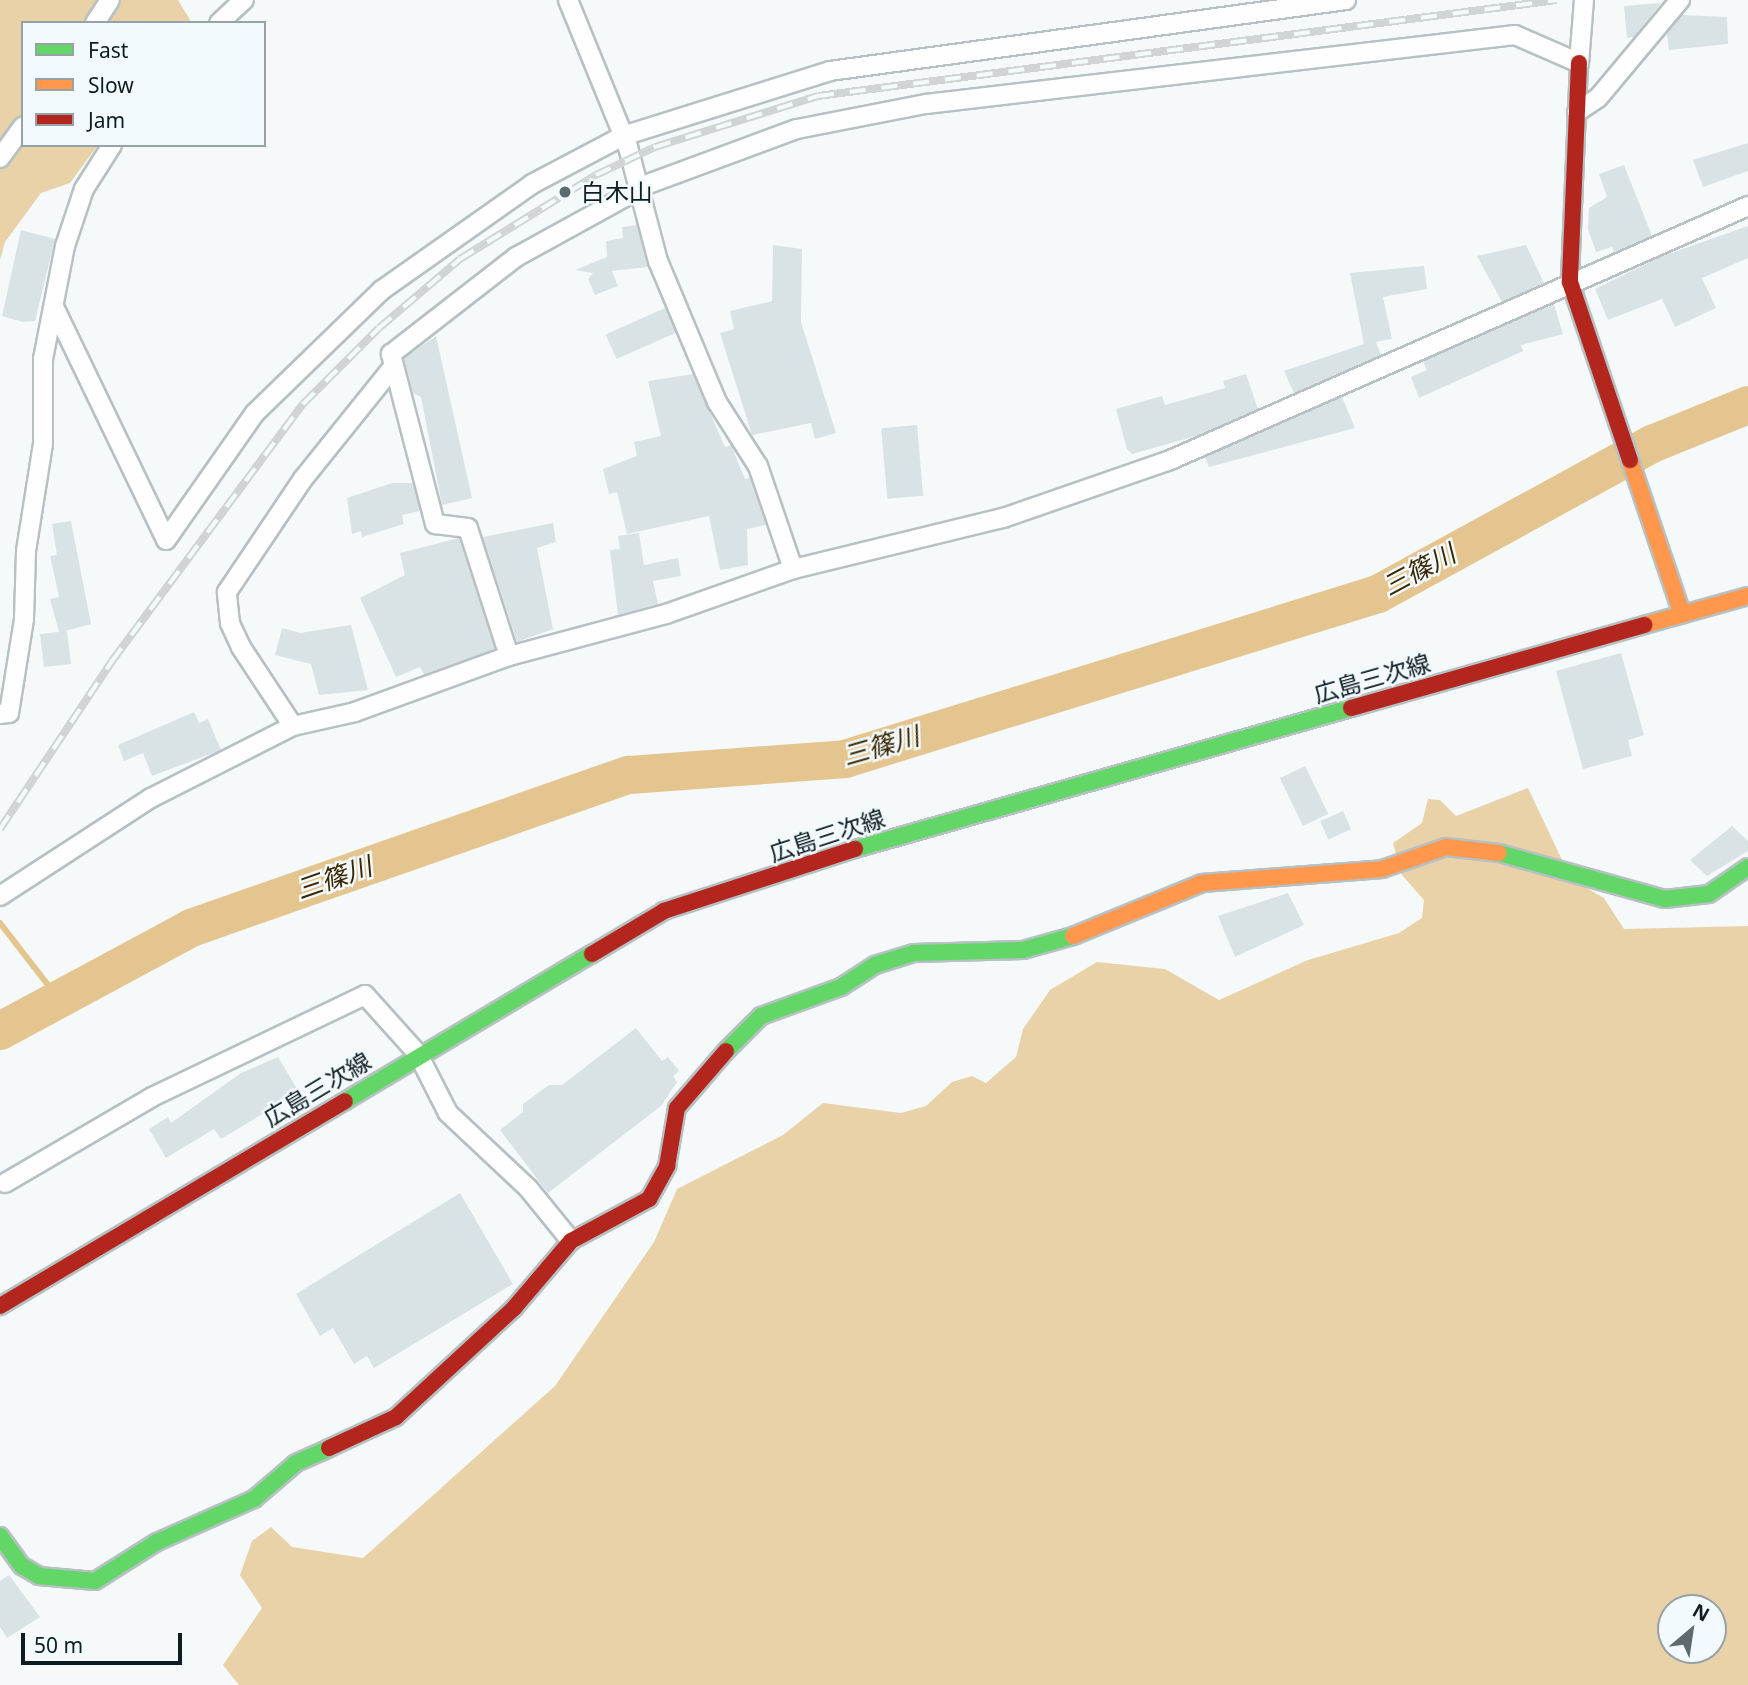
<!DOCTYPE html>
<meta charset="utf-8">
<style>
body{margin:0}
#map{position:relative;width:1748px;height:1685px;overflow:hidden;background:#f5f9fa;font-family:"Noto Sans","Noto Sans JP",sans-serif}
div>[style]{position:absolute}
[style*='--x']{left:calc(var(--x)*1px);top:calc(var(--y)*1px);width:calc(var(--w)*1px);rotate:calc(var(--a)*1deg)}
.forest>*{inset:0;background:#ead2a8}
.stream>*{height:6px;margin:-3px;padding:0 3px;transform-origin:3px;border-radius:3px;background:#e4c58f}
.river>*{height:38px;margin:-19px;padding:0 19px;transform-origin:19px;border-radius:19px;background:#e4c58f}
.building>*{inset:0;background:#d9e3e6;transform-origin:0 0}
.roads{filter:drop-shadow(2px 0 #b7c0c3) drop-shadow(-2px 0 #b7c0c3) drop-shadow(0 2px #b7c0c3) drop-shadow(0 -2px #b7c0c3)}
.street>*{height:18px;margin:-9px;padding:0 9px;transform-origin:9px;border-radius:9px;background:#fefefe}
.fast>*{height:16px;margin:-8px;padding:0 8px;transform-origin:8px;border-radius:8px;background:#63d668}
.slow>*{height:16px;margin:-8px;padding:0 8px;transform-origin:8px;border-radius:8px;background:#ff974d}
.jam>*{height:16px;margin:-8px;padding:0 8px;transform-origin:8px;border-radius:8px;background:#b3261e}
.rail>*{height:8px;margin-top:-4px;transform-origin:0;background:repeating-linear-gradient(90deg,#f2fafd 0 16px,#d1d4d4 0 32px);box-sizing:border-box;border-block:2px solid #d1d4d4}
.dots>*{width:19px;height:19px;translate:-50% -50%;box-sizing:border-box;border:4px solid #f2fafd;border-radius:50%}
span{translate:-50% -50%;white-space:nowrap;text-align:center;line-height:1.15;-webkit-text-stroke:5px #f2fafd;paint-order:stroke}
.poi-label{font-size:24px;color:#0d1d21}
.left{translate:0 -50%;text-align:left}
.street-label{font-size:24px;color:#0d1d21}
.water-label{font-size:26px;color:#3a2704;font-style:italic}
.legend{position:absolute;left:21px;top:21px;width:245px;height:126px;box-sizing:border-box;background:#f2fafd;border:2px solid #96a2a5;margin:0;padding:9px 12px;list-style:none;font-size:21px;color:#0d1d21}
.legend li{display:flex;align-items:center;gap:14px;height:35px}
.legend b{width:35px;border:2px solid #96a2a5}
.north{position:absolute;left:1657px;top:1594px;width:70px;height:70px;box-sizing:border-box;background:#f2fafd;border:2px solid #96a2a5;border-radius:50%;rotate:29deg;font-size:19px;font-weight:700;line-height:28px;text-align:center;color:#0d1d21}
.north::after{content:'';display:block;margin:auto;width:24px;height:32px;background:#5e6a6d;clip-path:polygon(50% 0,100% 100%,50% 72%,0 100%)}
.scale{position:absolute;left:21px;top:1633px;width:161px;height:32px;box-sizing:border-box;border:4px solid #0d1d21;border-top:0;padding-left:9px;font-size:21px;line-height:24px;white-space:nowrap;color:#0d1d21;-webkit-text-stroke:5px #f2fafd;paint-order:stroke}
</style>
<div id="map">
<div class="forest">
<div style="clip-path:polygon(0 0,178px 0,192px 23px,23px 23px,23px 145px,98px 145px,70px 183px,41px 193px,5px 242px,0 260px)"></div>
<div style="clip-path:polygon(evenodd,1528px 788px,1571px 879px,1604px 898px,1624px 929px,1748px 926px,1748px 1685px,239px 1685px,223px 1665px,262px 1608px,240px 1575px,252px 1541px,271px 1527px,292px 1547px,363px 1558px,555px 1386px,654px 1242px,677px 1189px,783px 1135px,823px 1103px,901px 1113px,926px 1106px,952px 1082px,972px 1076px,986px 1083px,1016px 1057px,1023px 1029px,1050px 990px,1097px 962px,1165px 969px,1219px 1000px,1308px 960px,1399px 933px,1422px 918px,1424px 900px,1401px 874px,1393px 843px,1422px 823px,1428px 799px,1440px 800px,1456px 816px,1528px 788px,1671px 1608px,1713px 1608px,1713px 1650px,1671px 1650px,1671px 1608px)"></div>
</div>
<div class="stream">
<div style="--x:0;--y:923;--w:96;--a:52.2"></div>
</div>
<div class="river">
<div style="--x:0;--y:1031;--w:217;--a:-28.3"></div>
<div style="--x:191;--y:928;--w:464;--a:-19.3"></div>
<div style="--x:629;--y:775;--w:217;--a:-4.2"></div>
<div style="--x:845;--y:759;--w:558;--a:-17.2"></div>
<div style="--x:1378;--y:594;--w:312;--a:-28.7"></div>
<div style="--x:1652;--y:444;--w:104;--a:-22.1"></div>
</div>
<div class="building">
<div style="clip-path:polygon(1661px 3px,1634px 37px,1627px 38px,1624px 6px)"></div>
<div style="clip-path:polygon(1682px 15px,1727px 17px,1728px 44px,1669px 50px,1667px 34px)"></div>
<div style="clip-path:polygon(1748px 143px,1748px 171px,1703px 187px,1693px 160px)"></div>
<div style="clip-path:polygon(1624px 165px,1652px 236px,1614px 252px,1612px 247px,1596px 252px,1588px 229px,1589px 208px,1607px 197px,1599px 174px)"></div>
<div style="clip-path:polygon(637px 225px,648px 267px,612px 271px,618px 286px,595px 295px,588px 279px,593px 273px,575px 270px,607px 257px,606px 241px,623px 238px,622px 227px)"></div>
<div style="clip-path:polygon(1748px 226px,1748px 258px,1702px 278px,1716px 308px,1675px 327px,1662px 299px,1608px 320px,1595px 289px,1660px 257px)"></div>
<div style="clip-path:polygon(21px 230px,55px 239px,35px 321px,23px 322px,2px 316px)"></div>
<div style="clip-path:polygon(773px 245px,802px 249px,801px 322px,836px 433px,815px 439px,811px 423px,752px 435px,720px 333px,734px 329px,730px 311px,772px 301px)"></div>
<div style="clip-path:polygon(1526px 245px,1544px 283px,1502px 302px,1477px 256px)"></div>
<div style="clip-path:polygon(1424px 266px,1427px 289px,1383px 297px,1392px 339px,1376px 342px,1381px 355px,1294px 393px,1284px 371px,1364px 344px,1350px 273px)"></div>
<div style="clip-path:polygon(1554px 304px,1563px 334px,1521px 345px,1523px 351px,1419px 398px,1411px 377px,1427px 370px,1423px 361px)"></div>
<div style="left:665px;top:308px;width:27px;height:65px;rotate:66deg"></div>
<div style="clip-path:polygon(436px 336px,472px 498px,442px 505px,421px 397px,413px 393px,404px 358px)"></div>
<div style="clip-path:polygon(693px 374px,725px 447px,731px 445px,745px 479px,750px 478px,766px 525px,747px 529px,748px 565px,720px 570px,709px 516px,627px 534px,617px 492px,609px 494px,603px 469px,637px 456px,634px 442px,661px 436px,648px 381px)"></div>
<div style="clip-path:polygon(1246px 374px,1258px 409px,1196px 436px,1132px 454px,1127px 449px,1116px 409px,1162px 396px,1165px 405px,1225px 388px,1223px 381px)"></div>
<div style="clip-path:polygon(1342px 397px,1355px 428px,1209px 467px,1205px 457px)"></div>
<div style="left:917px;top:425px;width:71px;height:36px;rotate:85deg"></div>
<div style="clip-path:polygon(392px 483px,413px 483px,420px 511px,402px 515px,404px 524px,362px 537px,361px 531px,352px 534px,347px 498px)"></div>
<div style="clip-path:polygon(71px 521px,91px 624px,62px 632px,67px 631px,71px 664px,44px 667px,40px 634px,59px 632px,50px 599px,59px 597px,50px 556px,57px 555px,52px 524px)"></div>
<div style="clip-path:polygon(553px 523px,556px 542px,537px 548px,553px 629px,517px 642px,479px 525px,483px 537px)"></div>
<div style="clip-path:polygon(639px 533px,644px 565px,678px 558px,681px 576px,653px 581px,658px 604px,618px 615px,610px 550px,620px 549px,618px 536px)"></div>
<div style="clip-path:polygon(459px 538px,495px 649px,424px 675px,420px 667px,396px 677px,360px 598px,405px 575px,400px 553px)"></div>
<div style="clip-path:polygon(351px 625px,368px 690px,319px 695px,311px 664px,275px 655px,282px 628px,300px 633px)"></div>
<div style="clip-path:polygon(1621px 653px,1644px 735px,1628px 740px,1632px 756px,1583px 769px,1556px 671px)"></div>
<div style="clip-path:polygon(194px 712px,199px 723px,208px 719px,221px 750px,152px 776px,143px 753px,124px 761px,118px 745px)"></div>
<div style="left:1305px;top:766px;width:53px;height:28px;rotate:64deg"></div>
<div style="left:1343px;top:811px;width:20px;height:25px;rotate:66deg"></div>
<div style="clip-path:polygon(1732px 826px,1748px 841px,1748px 851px,1707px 876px,1690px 860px)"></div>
<div style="clip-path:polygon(1288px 893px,1304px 925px,1235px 957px,1218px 916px)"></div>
<div style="clip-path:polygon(636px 1028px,662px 1061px,668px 1057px,679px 1071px,673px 1076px,677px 1082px,661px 1106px,548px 1193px,500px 1130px,523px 1112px,523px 1104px,549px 1085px,562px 1085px)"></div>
<div style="clip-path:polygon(278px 1057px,299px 1092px,221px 1139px,214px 1129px,166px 1158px,149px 1129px,168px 1117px,171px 1123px,241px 1073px)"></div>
<div style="clip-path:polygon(460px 1193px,513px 1284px,374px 1368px,367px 1356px,354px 1364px,333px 1328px,320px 1336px,296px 1294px)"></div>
<div style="clip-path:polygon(9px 1575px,40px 1617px,7px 1638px,0 1627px,0 1581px)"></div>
</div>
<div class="roads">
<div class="street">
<div style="--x:568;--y:0;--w:159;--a:67.8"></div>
<div style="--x:628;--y:147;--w:118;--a:75.3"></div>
<div style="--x:658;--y:261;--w:153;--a:67.3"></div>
<div style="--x:717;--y:402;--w:76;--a:57.4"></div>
<div style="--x:758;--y:466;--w:109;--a:71.2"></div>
<div style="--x:95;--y:23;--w:27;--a:-57"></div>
<div style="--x:219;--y:23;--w:34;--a:-43"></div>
<div style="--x:1577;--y:112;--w:25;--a:-34"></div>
<div style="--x:1598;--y:98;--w:128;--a:-50.1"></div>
<div style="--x:0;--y:158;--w:39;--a:-54"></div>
<div style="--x:640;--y:187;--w:167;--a:-20.3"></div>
<div style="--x:797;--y:129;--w:131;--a:-11"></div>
<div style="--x:926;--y:104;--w:593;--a:-6.68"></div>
<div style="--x:1515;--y:35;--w:70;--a:23.6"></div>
<div style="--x:1579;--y:63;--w:63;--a:-85.5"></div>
<div style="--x:55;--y:309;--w:256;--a:64.3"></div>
<div style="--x:166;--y:540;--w:155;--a:-55"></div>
<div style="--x:255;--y:413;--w:177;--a:-44.1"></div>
<div style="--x:382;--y:290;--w:184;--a:-35.2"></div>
<div style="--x:532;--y:184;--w:103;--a:-27.8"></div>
<div style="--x:623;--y:136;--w:217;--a:-17.4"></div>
<div style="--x:830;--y:71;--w:521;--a:-7.83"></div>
<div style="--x:509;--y:656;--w:134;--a:-107.8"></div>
<div style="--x:468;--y:528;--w:33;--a:-173"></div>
<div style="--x:435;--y:524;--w:176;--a:-104.5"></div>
<div style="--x:391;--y:354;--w:158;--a:-37.8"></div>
<div style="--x:516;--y:257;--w:124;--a:-28.8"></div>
<div style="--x:0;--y:714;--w:9;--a:-6"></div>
<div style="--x:9;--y:713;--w:95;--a:-80.9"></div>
<div style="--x:24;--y:619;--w:68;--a:-88.3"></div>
<div style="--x:26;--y:551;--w:108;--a:-81"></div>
<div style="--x:43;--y:444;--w:85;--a:-90"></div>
<div style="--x:43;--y:359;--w:115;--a:-79"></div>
<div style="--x:65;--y:246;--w:60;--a:-71.6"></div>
<div style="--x:84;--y:189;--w:52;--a:-57.5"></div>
<div style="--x:293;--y:726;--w:95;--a:-123.4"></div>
<div style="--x:241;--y:647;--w:26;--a:-115"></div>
<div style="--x:230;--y:623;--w:31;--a:-96"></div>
<div style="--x:227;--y:592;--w:136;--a:-56.1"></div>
<div style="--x:303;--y:479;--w:144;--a:-51.2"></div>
<div style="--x:0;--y:896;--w:180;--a:-33"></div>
<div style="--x:151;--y:798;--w:159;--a:-26.9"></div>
<div style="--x:293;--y:726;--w:64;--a:-12.7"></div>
<div style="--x:355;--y:712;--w:164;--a:-20"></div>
<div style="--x:509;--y:656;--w:163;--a:-15"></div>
<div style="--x:666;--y:614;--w:135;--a:-19.5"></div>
<div style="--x:793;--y:569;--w:216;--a:-13.7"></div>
<div style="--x:1003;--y:518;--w:175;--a:-19.1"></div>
<div style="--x:1168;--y:461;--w:634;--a:-23.73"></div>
<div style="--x:5;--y:1183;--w:170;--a:-30.3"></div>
<div style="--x:152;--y:1097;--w:236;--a:-25.6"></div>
<div style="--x:365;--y:995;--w:79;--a:48.1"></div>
<div style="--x:418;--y:1054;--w:66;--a:63"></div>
<div style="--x:448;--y:1113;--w:110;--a:43.2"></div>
<div style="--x:528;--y:1188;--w:68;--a:50.9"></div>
</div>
<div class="fast">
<div style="--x:855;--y:849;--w:516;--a:-15.87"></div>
<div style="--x:1499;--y:853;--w:172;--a:15.5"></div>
<div style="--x:1665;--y:899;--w:44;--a:-6.5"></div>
<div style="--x:1709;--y:894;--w:47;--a:-34.7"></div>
<div style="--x:726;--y:1051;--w:49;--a:-45"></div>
<div style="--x:761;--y:1016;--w:85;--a:-19.9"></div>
<div style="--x:841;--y:987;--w:40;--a:-32.9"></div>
<div style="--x:875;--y:965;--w:41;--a:-17.1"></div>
<div style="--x:914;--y:953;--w:109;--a:-1.6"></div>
<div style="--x:1023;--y:950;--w:52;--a:-15.6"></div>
<div style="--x:345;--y:1101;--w:287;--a:-30.8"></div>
<div style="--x:0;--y:1536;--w:37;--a:54"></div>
<div style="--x:22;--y:1566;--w:20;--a:30"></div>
<div style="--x:39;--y:1576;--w:56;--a:5.1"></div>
<div style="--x:95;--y:1581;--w:73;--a:-32.2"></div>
<div style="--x:157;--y:1542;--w:106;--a:-23.9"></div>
<div style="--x:254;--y:1499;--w:55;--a:-40.6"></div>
<div style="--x:296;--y:1463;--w:36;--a:-24"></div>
</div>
<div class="slow">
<div style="--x:1630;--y:460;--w:163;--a:71.3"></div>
<div style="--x:1644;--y:625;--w:108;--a:-15.6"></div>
<div style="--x:1073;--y:936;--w:139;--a:-22.3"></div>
<div style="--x:1202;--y:883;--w:181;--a:-4.4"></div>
<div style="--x:1382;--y:869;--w:68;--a:-19"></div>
<div style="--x:1446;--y:847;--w:53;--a:6.5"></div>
</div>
<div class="jam">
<div style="--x:1579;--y:63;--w:219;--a:92.4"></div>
<div style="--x:1570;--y:282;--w:188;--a:71.4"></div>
<div style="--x:1351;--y:708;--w:305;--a:-15.8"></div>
<div style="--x:592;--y:954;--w:84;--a:-30.8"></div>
<div style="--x:664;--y:911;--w:201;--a:-18"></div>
<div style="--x:0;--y:1306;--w:401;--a:-30.7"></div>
<div style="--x:329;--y:1448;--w:74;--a:-24.8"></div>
<div style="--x:396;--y:1417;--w:161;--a:-42.7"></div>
<div style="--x:514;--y:1308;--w:88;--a:-49.6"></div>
<div style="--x:571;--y:1241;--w:89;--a:-28.3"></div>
<div style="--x:649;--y:1199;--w:38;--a:-61"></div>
<div style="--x:667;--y:1166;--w:59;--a:-80.2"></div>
<div style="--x:677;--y:1108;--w:75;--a:-49.3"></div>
</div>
</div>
<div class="rail">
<div style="--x:0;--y:829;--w:202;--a:-56.3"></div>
<div style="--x:112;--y:661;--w:320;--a:-53.4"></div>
<div style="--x:303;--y:404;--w:107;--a:-45"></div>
<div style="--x:379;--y:328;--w:106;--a:-40.4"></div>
<div style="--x:460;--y:259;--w:160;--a:-31.7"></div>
<div style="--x:596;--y:175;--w:65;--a:-25.4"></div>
<div style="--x:655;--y:147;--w:171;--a:-17.4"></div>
<div style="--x:818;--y:96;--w:745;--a:-7.4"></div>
</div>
<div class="dots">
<div style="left:565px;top:192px;background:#5e6a6d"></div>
</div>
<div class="poi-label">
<span class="left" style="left:581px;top:192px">白木山</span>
</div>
<div class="street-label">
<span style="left:1372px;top:678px;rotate:-16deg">広島三次線</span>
<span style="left:827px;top:835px;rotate:-18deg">広島三次線</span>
<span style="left:317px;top:1089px;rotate:-31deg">広島三次線</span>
</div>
<div class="water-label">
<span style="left:1419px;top:570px;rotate:-28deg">三篠川</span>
<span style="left:881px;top:746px;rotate:-16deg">三篠川</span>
<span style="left:334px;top:878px;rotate:-19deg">三篠川</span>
</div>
<ul class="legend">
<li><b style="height:9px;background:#63d668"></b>Fast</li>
<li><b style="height:9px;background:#ff974d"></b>Slow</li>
<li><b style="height:9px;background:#b3261e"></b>Jam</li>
</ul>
<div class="north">N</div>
<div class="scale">50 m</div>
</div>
